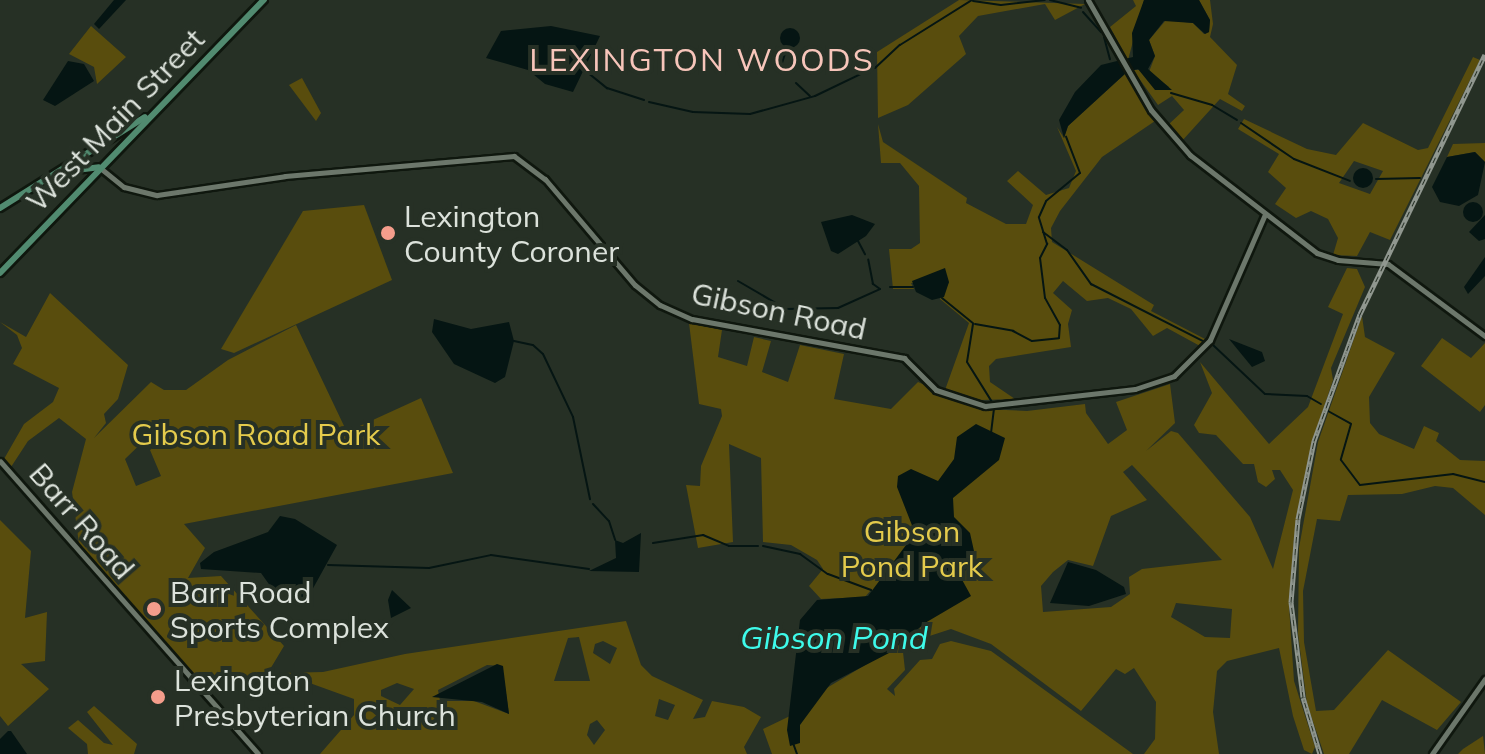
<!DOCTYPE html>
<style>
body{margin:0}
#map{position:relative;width:1485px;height:754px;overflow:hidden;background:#263025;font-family:Mulish,sans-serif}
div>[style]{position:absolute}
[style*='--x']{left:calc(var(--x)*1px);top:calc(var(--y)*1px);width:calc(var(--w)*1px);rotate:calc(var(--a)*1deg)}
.green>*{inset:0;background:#594d0d}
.water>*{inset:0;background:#051513}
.round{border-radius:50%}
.stream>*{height:2px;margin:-1px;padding:0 1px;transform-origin:1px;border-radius:1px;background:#051513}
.roads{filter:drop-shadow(2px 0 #0f170e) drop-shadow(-2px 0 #0f170e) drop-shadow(0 2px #0f170e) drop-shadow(0 -2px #0f170e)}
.secondary>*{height:5px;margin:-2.5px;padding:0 2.5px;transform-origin:2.5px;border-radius:2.5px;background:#6c776b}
.primary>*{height:6px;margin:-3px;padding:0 3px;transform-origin:3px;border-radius:3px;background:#518b70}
.rail>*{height:5px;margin-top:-2.5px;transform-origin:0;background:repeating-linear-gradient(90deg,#263025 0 6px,#90978f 0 12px);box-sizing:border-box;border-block:2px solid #90978f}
.dots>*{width:22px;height:22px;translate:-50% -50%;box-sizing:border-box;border:4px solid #263025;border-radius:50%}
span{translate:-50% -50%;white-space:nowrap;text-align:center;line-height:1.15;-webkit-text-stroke:8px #263025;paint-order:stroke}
.street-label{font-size:30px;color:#dce2db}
.poi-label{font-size:30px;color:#dce2db}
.left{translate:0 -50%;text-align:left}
.park-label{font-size:30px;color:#e4cb4c}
.neighbourhood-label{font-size:32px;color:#f7c5ba;letter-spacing:2px}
.water-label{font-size:32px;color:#3efaea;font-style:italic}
</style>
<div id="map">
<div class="green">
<div style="clip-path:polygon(959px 0,1085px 4px,1055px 20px,1045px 4px,978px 16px,959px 36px,966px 54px,908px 105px,878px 118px,877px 52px)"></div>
<div style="clip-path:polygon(1133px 0,1144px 0,1128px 60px,1110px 27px,1136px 6px)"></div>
<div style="clip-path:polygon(1199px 0,1210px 0,1213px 24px,1210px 37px,1237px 65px,1228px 94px,1245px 106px,1242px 111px,1220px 99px,1181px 142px,1168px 125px,1184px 110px,1172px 96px,1158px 105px,1133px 70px,1140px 70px,1158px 90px,1169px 87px,1149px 72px,1155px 56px,1149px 40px,1166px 20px,1193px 23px,1204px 34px,1209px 32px,1210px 20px)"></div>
<div style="clip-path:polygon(91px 26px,126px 57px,97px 84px,94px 67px,69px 54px)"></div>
<div style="clip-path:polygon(evenodd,1473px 57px,1480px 60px,1390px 240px,1370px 232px,1357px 256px,1333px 255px,1338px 238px,1328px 219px,1311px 211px,1296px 218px,1275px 204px,1286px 188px,1268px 172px,1279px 154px,1238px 129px,1244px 119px,1307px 149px,1336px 155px,1363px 123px,1418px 150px,1428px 148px,1473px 57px,1354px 161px,1383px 171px,1370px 194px,1339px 183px,1354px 161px)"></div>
<div style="clip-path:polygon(1127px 72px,1155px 121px,1102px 157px,1060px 211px,1051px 228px,1052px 242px,1154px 305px,1151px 311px,1207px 340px,1200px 346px,1167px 328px,1153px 336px,1131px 309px,1108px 298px,1087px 301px,1063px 281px,1053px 293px,1072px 310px,1068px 324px,1071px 347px,996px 359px,989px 366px,990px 382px,1015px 399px,981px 400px,945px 390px,969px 323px,940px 299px,949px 282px,911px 283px,914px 289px,893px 289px,889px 249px,911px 249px,920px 243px,919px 186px,900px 163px,881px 163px,878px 124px,883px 142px,967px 198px,966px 203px,1006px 224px,1026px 224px,1033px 205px,1007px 181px,1018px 171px,1046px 195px,1069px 188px,1076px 171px,1057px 127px,1064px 138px,1068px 126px)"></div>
<div style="clip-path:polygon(302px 78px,321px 113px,316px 121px,289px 85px)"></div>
<div style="clip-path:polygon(1485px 143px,1485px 162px,1475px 152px,1447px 157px,1453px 144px)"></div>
<div style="clip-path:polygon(364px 205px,392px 280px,234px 353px,221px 349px,303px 211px)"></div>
<div style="clip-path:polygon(evenodd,1347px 268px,1357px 269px,1365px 287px,1331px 368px,1333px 380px,1313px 440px,1294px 538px,1289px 606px,1294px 681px,1315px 747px,1312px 754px,1304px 750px,1293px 716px,1279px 648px,1227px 661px,1217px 671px,1213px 712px,1219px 754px,1144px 754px,1155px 739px,1156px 702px,1134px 668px,1125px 674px,1116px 669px,1081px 711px,991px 644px,951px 629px,908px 643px,924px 623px,871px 590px,865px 597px,821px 599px,809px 586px,823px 569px,817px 560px,791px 545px,763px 542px,761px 458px,729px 444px,733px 542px,698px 548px,686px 485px,700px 486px,701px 466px,722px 416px,721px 409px,699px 404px,689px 323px,722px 330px,718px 357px,747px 366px,754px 337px,771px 341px,762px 372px,788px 382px,800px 345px,844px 354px,834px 399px,891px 409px,918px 382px,981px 409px,1027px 411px,1085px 404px,1086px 413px,1108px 444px,1127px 430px,1116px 402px,1170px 384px,1175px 423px,1146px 451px,1171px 431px,1178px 433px,1250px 517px,1273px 569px,1293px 490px,1280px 470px,1272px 470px,1275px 479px,1266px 487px,1258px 482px,1254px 464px,1243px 464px,1216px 435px,1199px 433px,1194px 425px,1212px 393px,1200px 362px,1269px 444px,1308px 407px,1343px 314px,1328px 307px,1347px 268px,1132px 465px,1222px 560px,1142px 569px,1129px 577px,1130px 594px,1111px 607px,1043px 612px,1041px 586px,1053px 572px,1068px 560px,1093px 566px,1111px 516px,1147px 500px,1123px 472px,1132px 465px,1347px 268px,1176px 603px,1232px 609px,1230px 638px,1205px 637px,1171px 617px,1176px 603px)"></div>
<div style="clip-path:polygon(evenodd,50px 293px,128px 365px,118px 399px,104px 414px,106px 423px,94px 438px,151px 382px,164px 390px,186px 390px,228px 360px,296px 325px,345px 428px,351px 430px,421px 398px,453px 473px,184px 524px,205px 548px,188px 578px,221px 576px,284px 646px,269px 671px,203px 687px,79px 544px,72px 492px,86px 439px,59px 418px,28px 441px,11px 467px,4px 459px,24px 424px,53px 402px,59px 388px,13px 364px,22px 348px,17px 335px,0 322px,26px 337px,50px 293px,154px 431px,162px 441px,150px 450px,161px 476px,136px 486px,125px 459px,154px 431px)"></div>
<div style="clip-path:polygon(1362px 316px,1365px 337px,1395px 353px,1369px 397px,1370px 423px,1379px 434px,1414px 449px,1424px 426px,1439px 433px,1436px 441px,1460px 460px,1485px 461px,1485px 515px,1453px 488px,1435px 486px,1402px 494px,1348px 495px,1340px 521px,1317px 519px,1303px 591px,1304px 642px,1316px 711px,1334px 710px,1388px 650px,1461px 702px,1437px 730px,1382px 700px,1349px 754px,1324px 754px,1307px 704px,1298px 634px,1299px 548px,1318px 442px)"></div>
<div style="clip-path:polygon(1442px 338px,1471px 358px,1485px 343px,1485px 405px,1480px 412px,1421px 366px)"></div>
<div style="clip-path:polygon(0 520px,31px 551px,25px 618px,47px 612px,45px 661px,21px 664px,49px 689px,8px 726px,0 716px)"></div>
<div style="clip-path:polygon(evenodd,626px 621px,641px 665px,652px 676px,703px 700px,693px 719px,705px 717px,712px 701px,744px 707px,761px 717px,744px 747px,747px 754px,320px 754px,354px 715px,354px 699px,282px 673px,323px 672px,405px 654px,626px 621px,579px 637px,590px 681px,554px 681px,568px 638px,579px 637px,626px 621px,603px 641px,617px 648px,610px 664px,593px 653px,595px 644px,603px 641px,626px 621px,487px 665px,502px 666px,509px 714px,474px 701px,440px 701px,438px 690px,487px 665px,626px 621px,397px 683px,414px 689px,400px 705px,381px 696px,381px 690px,397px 683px,626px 621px,659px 699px,675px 705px,668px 720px,655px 716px,659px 699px,626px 621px,597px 720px,605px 730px,594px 745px,587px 735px,590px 724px,597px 720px)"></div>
<div style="clip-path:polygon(951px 641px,991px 651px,1133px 754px,772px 754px,763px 729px,790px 716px,799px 653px,825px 689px,902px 643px,905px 670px,887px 689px,895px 696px,894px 689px,920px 660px,932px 659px,940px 644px)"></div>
<div style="clip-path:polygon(94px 706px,137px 744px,134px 754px,88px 754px,87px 744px,68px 728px,78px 720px,104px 743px,113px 745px,87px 712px)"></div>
<div style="clip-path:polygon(1483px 736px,1485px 754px,1458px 754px,1463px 749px)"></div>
</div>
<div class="water">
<div style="clip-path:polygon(114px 0,126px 0,99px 29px,94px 24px)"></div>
<div style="clip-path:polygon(1144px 0,1199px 0,1210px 20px,1209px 32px,1205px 34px,1193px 23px,1164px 21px,1149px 40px,1155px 56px,1148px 69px,1172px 90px,1155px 90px,1138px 69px,1127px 72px,1068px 126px,1064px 138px,1059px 120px,1075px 92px,1101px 65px,1133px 57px,1132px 33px)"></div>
<div style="clip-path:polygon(551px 26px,600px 36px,573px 92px,545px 84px,528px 70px,486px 58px,501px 31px)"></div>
<div class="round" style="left:780px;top:28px;width:20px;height:20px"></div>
<div style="clip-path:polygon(68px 61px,84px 64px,94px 81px,55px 106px,43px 100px)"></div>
<div style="clip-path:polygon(1475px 152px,1485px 162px,1478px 195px,1459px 206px,1440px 202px,1432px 187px,1447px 157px)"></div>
<div class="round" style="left:1353px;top:168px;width:20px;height:20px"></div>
<div class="round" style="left:1463px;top:202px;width:20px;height:20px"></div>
<div style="clip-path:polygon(852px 215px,875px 224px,866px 236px,838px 254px,831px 251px,821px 222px)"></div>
<div style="clip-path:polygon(1485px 215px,1485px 239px,1479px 241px,1469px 232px)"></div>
<div style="clip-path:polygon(1485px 257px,1485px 276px,1468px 294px,1464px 287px)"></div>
<div style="clip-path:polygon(945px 268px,949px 282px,944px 297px,932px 300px,916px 292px,912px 281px)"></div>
<div style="clip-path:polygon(434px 319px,471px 329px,509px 322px,514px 341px,505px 377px,495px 383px,454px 364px,432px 332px)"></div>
<div style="clip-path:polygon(1229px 339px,1262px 352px,1265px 361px,1252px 367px)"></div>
<div style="clip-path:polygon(976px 424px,1005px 438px,999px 460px,953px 498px,954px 517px,970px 533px,976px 560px,960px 576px,971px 596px,925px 623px,889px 653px,831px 683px,800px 725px,800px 743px,790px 746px,787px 730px,800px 620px,817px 600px,868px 596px,915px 533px,897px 487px,898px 476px,911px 469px,938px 481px,954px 459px,957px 437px)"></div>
<div style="clip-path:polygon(280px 516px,295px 519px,337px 545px,306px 601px,271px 587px,261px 573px,201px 569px,200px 563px,214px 552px,268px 532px)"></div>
<div style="clip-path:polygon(641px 533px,639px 572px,589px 571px,616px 558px,615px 540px,623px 543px)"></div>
<div style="clip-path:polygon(1068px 562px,1096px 570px,1124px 587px,1126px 594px,1089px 606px,1050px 603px)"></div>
<div style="clip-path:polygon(392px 590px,411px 608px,391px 618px,388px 600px)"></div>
<div style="clip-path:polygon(497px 664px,503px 666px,509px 714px,482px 702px,432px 697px)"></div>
<div style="clip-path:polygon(8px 731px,11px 731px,27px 754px,0 754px,0 739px)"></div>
</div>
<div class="stream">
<div style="--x:1050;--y:0;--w:32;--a:14"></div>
<div style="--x:973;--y:1;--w:28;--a:8"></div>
<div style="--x:1001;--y:5;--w:44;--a:-6.5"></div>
<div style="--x:1083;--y:12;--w:27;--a:48"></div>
<div style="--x:1104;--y:37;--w:23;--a:75"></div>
<div style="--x:782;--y:63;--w:16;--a:-72"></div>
<div style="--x:875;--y:68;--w:34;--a:-43"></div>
<div style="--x:900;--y:45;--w:85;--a:-32"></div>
<div style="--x:587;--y:72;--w:26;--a:39"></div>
<div style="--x:607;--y:88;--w:39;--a:18"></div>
<div style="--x:796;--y:83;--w:19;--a:43"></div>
<div style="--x:1171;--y:93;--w:43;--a:16.3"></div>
<div style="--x:1212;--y:105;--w:29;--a:31"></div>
<div style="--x:649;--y:102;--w:45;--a:12.8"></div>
<div style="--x:693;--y:112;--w:57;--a:2"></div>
<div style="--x:750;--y:114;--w:67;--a:-15.5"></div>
<div style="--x:815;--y:96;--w:58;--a:-25.7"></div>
<div style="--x:1241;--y:123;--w:64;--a:34.2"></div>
<div style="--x:1294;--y:159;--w:60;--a:21.4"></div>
<div style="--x:1376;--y:179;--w:44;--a:-1.3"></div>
<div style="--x:1043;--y:232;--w:30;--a:37"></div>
<div style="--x:1067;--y:250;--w:42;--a:54.8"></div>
<div style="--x:1091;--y:284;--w:128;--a:27"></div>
<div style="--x:858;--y:241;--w:15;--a:62"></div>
<div style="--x:738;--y:281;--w:56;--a:30.3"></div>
<div style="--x:786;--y:309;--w:52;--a:-1.1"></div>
<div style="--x:838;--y:308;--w:46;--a:-24.3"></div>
<div style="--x:880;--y:289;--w:9;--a:-144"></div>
<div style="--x:873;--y:284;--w:25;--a:-101"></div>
<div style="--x:890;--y:287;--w:23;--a:0"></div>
<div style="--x:942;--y:298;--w:40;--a:39"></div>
<div style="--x:973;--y:324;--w:38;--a:99"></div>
<div style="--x:967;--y:362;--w:47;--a:58"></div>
<div style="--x:975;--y:324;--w:39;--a:10"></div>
<div style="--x:1013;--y:331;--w:21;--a:28"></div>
<div style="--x:1032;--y:341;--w:27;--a:-6"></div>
<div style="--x:1059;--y:338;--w:13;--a:-86"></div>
<div style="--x:1060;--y:325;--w:31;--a:-119"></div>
<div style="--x:1045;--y:298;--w:40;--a:-97.1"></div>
<div style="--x:1040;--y:258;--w:16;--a:-63"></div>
<div style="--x:1047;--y:244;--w:28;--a:-107"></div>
<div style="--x:1039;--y:217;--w:17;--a:-66"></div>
<div style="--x:1046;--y:201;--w:44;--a:-39.5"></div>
<div style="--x:1080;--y:173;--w:39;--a:-111"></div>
<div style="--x:514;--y:341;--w:19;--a:12"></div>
<div style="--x:533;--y:345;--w:13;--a:42"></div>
<div style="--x:543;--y:354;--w:70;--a:64.5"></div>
<div style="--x:573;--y:417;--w:84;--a:78.3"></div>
<div style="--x:1213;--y:345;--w:71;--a:43.3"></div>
<div style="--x:1265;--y:394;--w:42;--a:2.7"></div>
<div style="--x:1307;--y:396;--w:16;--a:30"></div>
<div style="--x:1328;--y:411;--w:26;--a:29"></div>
<div style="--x:1351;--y:424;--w:37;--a:106"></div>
<div style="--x:1341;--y:460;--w:31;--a:53"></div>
<div style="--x:1360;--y:485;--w:94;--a:-6.7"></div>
<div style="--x:1453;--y:474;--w:33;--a:14"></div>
<div style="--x:991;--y:433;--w:25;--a:-83"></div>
<div style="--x:593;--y:504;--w:23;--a:47"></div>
<div style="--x:609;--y:521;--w:20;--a:72"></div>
<div style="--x:653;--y:543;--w:51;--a:-9.1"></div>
<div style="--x:703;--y:535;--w:28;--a:23"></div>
<div style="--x:729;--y:546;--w:29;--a:0"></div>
<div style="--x:763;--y:546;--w:38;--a:12"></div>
<div style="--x:800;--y:554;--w:34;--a:36"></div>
<div style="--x:828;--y:574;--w:46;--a:20.4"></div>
<div style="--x:328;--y:565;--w:101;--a:1.7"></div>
<div style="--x:429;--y:568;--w:63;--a:-11.8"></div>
<div style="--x:491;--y:555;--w:99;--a:8.1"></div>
<div style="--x:793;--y:743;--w:12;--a:70"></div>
</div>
<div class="roads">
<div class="secondary">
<div style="--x:1088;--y:0;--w:127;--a:60.2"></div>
<div style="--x:1151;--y:110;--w:60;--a:49.1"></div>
<div style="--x:1190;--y:155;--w:160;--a:37.7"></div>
<div style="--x:1317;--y:253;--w:22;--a:18"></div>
<div style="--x:1338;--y:260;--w:50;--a:4.6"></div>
<div style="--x:1388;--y:264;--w:121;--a:36.6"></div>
<div style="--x:99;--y:167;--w:32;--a:39"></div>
<div style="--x:124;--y:187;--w:34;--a:14"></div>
<div style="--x:157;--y:195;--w:129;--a:-8.4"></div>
<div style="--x:285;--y:176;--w:230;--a:-5"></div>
<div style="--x:514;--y:156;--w:39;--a:37"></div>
<div style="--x:545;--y:179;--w:139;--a:49.7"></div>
<div style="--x:635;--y:285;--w:32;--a:39"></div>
<div style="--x:660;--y:305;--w:35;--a:24"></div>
<div style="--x:692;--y:319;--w:216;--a:10.4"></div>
<div style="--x:904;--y:358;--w:45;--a:45"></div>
<div style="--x:936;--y:390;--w:52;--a:18.1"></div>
<div style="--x:985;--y:406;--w:151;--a:-6.5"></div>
<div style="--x:1135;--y:389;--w:41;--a:-18.4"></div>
<div style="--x:1174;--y:376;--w:51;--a:-45"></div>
<div style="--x:1210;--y:340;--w:137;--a:-66.4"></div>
<div style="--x:0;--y:461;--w:390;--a:48.6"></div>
<div style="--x:1432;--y:754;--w:92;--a:-54.8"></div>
</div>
<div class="primary">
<div style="--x:68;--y:171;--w:31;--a:-7"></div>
<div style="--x:0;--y:208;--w:171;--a:-32.1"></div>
<div style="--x:0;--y:273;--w:380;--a:-46"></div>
</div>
</div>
<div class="rail">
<div style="--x:1320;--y:754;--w:59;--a:-106.6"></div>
<div style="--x:1303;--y:697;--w:96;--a:-97.2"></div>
<div style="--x:1291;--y:602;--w:83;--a:-85.2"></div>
<div style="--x:1298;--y:519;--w:80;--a:-78.4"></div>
<div style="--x:1314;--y:441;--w:135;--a:-70.1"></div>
<div style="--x:1360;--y:314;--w:288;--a:-64.3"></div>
</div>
<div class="dots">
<div style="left:388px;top:233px;background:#f49d8b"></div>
<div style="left:154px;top:609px;background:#f49d8b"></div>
<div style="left:158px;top:697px;background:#f49d8b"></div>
</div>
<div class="street-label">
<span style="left:115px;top:120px;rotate:-46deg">West Main Street</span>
<span style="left:779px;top:311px;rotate:12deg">Gibson Road</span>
<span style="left:82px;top:521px;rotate:49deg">Barr Road</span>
</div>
<div class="poi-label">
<span class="left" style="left:404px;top:233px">Lexington<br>County Coroner</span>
<span class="left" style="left:170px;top:609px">Barr Road<br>Sports Complex</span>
<span class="left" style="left:174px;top:697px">Lexington<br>Presbyterian Church</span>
</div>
<div class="park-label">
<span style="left:256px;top:434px">Gibson Road Park</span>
<span style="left:912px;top:548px">Gibson<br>Pond Park</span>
</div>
<div class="neighbourhood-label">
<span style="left:702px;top:59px">LEXINGTON WOODS</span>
</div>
<div class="water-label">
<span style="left:834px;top:637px">Gibson Pond</span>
</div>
</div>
